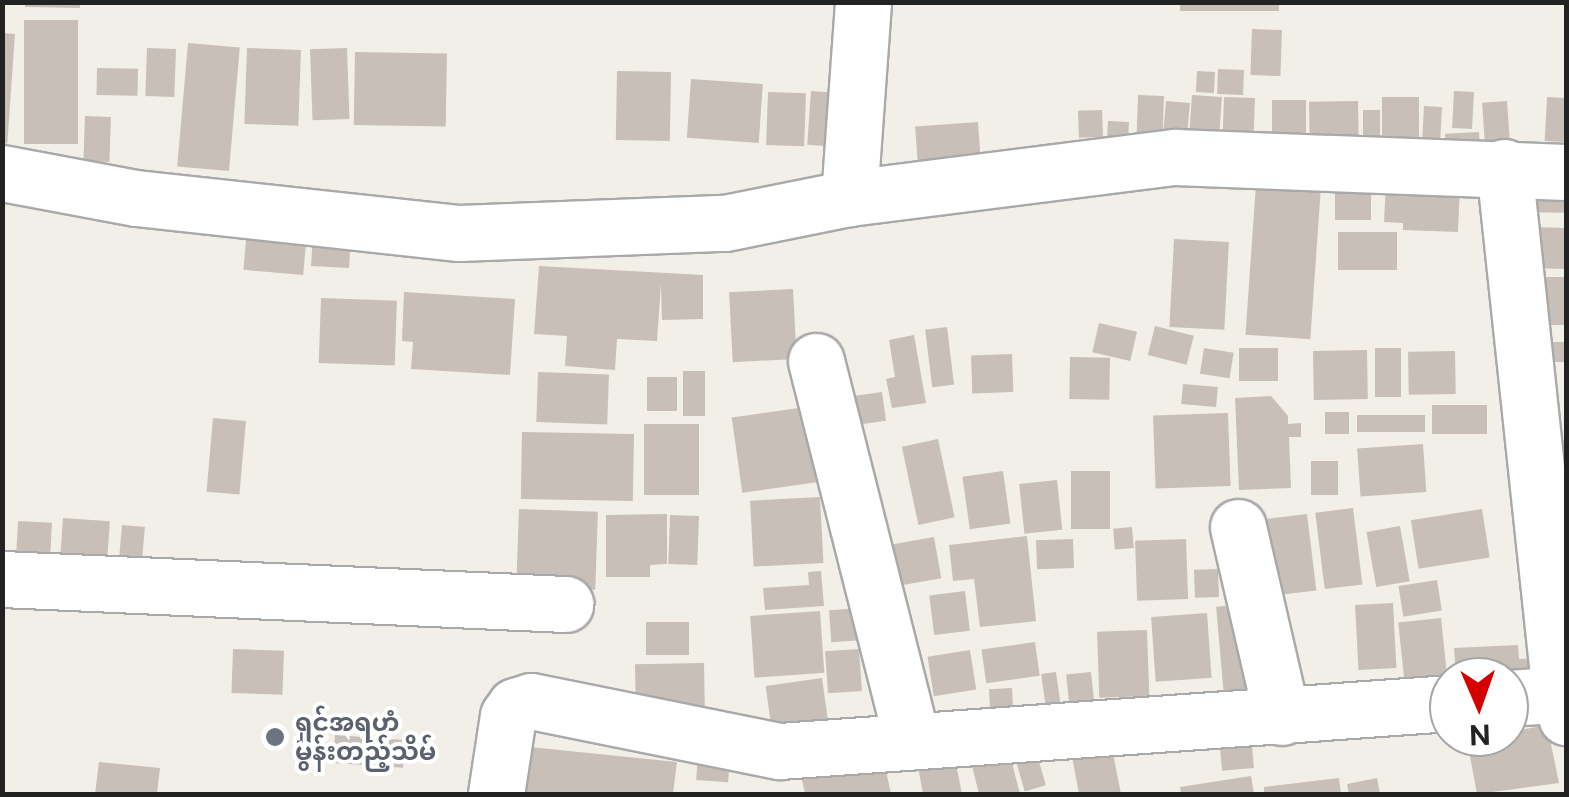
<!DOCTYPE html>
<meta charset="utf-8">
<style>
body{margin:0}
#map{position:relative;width:1569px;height:797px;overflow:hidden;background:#f2efe9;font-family:"Public Sans","Noto Sans Myanmar",sans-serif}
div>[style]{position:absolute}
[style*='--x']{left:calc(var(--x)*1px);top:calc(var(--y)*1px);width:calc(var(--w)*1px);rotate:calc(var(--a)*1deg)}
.building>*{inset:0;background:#c7bfb8;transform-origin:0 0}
.roads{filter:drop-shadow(2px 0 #a9a9a9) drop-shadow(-2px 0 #a9a9a9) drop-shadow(0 2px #a9a9a9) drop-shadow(0 -2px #a9a9a9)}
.minor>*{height:55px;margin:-27.5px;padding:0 27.5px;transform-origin:27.5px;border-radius:27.5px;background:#fff}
.dots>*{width:28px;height:28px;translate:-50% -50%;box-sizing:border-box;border:5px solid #fff;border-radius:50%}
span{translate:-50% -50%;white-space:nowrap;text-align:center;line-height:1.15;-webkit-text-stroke:8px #fff;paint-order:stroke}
.worship-label{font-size:25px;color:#5b616d;font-weight:700}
.left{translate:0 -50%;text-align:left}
.frame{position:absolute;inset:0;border:5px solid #222;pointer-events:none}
.north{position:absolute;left:1429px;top:657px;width:100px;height:100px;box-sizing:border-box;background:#fff;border:2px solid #a7a7a7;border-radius:50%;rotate:178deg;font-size:28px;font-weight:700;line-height:40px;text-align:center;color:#222}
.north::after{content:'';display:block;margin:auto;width:35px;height:45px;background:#d40000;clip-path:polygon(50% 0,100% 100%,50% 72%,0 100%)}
</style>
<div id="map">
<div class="building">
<div style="clip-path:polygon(25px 2px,80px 2px,80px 8px,25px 7px)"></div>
<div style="left:1180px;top:2px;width:99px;height:9px"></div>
<div style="left:24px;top:20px;width:54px;height:124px"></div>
<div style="left:1252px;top:29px;width:30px;height:46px;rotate:2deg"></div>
<div style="left:2px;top:33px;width:13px;height:110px;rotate:4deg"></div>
<div style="left:188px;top:43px;width:52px;height:124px;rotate:5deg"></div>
<div style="left:147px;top:48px;width:29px;height:48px;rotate:2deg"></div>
<div style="left:247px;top:48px;width:54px;height:76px;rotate:2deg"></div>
<div style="left:347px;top:48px;width:71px;height:37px;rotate:88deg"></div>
<div style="left:355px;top:52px;width:92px;height:73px;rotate:1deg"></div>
<div style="left:97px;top:68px;width:41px;height:27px;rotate:1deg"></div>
<div style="left:1218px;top:69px;width:26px;height:25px;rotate:2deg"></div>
<div style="left:617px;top:71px;width:54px;height:69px;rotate:1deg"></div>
<div style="left:1197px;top:71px;width:18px;height:21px;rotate:3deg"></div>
<div style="left:691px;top:79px;width:72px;height:59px;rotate:4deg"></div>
<div style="left:811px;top:91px;width:27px;height:54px;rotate:4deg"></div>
<div style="left:1454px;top:91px;width:20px;height:37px;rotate:3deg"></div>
<div style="left:768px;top:92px;width:38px;height:53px;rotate:2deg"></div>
<div style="left:1138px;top:95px;width:26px;height:47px;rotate:2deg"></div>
<div style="left:1192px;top:95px;width:30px;height:48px;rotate:4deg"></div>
<div style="left:1224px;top:97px;width:31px;height:39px;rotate:2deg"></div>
<div style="left:1382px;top:97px;width:37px;height:46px"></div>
<div style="left:1547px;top:97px;width:19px;height:44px;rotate:3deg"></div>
<div style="left:1272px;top:100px;width:34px;height:40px"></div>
<div style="left:1166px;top:101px;width:24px;height:42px;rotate:5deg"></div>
<div style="left:1358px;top:101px;width:43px;height:49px;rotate:89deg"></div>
<div style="left:1507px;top:101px;width:42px;height:25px;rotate:86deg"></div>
<div style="left:1424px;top:106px;width:18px;height:35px;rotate:3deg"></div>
<div style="left:1102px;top:110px;width:27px;height:24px;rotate:88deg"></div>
<div style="left:1363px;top:110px;width:17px;height:40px"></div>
<div style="left:85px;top:116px;width:26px;height:45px;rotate:2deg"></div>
<div style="left:1108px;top:121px;width:21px;height:27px;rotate:3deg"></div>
<div style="left:978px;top:122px;width:53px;height:63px;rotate:86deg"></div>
<div style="left:1479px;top:132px;width:22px;height:34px;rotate:87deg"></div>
<div style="clip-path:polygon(1386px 182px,1460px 185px,1458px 232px,1403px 230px,1403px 223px,1384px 222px)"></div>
<div style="left:1256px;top:184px;width:65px;height:151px;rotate:4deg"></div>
<div style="left:1335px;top:186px;width:36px;height:34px"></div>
<div style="left:1516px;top:188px;width:50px;height:24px;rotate:1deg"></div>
<div style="left:1534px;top:227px;width:32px;height:41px;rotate:2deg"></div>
<div style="left:247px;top:229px;width:60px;height:41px;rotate:5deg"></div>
<div style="left:313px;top:230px;width:38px;height:36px;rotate:3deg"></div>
<div style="left:1338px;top:232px;width:59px;height:38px"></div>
<div style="left:1174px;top:239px;width:55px;height:88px;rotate:3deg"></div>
<div style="clip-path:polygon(539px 266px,703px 275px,703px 319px,662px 320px,661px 284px,657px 341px,617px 339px,615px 370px,565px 366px,567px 336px,534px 334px)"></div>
<div style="left:1566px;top:277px;width:48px;height:38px;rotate:90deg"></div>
<div style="left:793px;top:289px;width:70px;height:64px;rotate:87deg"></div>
<div style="clip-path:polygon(404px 292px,515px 299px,510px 375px,411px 369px,413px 342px,402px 341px)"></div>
<div style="left:321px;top:298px;width:76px;height:65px;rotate:2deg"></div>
<div style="left:1099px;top:323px;width:39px;height:30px;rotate:13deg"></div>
<div style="left:1155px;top:326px;width:40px;height:30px;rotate:14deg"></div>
<div style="left:947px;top:327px;width:58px;height:22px;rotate:83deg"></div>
<div style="clip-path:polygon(914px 335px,926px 403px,892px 408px,886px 379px,895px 377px,889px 340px)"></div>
<div style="left:1543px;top:342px;width:23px;height:20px"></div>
<div style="left:1204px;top:348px;width:30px;height:26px;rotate:9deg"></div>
<div style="left:1278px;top:348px;width:33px;height:39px;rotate:90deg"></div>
<div style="left:1375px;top:348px;width:26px;height:49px"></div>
<div style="left:1367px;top:350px;width:49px;height:54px;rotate:89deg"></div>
<div style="left:1455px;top:351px;width:43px;height:47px;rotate:89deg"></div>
<div style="left:1012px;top:354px;width:38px;height:41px;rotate:88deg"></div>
<div style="left:1070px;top:357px;width:40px;height:42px;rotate:1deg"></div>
<div style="left:683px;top:371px;width:22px;height:45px"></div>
<div style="left:538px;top:372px;width:71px;height:50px;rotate:2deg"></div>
<div style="left:647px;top:377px;width:30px;height:34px"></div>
<div style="left:1183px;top:384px;width:35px;height:20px;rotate:5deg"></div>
<div style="left:882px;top:392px;width:29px;height:29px;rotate:82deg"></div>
<div style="clip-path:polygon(1271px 396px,1288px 416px,1288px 424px,1301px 423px,1301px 437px,1289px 437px,1291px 488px,1239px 490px,1235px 398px)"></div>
<div style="left:1487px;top:405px;width:29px;height:55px;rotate:90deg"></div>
<div style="left:806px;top:407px;width:76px;height:75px;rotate:82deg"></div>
<div style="left:1325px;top:412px;width:24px;height:22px"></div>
<div style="left:1228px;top:413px;width:73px;height:75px;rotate:88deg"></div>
<div style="left:1357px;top:415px;width:68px;height:17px"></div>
<div style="left:213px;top:418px;width:33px;height:74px;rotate:5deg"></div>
<div style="left:644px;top:424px;width:55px;height:71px"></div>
<div style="left:522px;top:432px;width:112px;height:67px;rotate:1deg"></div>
<div style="left:938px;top:439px;width:80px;height:37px;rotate:78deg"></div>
<div style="left:1423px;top:444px;width:48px;height:66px;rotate:86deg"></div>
<div style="left:1311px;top:461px;width:27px;height:34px"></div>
<div style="left:1003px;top:471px;width:53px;height:41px;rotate:82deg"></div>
<div style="left:1071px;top:471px;width:39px;height:58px"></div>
<div style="left:1057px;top:480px;width:50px;height:38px;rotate:84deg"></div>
<div style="left:820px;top:497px;width:66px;height:70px;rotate:87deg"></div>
<div style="left:1353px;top:508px;width:77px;height:38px;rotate:83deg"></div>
<div style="left:519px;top:509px;width:79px;height:78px;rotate:2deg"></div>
<div style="left:1482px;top:509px;width:49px;height:72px;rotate:81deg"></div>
<div style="clip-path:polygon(667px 514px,667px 564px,650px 565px,650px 577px,606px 577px,606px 515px)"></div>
<div style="left:1307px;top:514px;width:77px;height:50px;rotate:83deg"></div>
<div style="left:670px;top:515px;width:29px;height:49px;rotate:2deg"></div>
<div style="left:63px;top:518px;width:47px;height:53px;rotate:4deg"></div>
<div style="left:18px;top:521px;width:34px;height:52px;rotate:3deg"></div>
<div style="left:122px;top:525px;width:23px;height:41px;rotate:5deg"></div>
<div style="left:1400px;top:526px;width:56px;height:34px;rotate:80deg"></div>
<div style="left:1132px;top:527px;width:21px;height:19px;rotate:85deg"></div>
<div style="clip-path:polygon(1027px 536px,1036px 621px,980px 627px,974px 579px,953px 581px,949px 545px)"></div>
<div style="left:934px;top:537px;width:42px;height:49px;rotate:80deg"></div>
<div style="left:1073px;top:539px;width:29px;height:37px;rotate:88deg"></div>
<div style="left:1186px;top:539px;width:60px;height:51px;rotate:88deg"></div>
<div style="left:1218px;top:569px;width:28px;height:24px;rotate:88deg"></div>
<div style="clip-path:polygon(821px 571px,824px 606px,765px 610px,763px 588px,809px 585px,808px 572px)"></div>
<div style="left:1437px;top:580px;width:31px;height:39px;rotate:81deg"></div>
<div style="left:965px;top:591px;width:40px;height:36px;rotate:83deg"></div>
<div style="left:1393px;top:603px;width:65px;height:38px;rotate:87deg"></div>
<div style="left:1247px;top:604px;width:100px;height:31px;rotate:85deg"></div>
<div style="left:862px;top:608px;width:32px;height:33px;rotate:86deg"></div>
<div style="left:820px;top:611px;width:62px;height:70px;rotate:86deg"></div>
<div style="left:1207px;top:613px;width:65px;height:56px;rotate:86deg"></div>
<div style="left:1441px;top:618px;width:71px;height:43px;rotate:84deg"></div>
<div style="left:646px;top:622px;width:43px;height:33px"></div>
<div style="left:1147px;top:630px;width:66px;height:50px;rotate:88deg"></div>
<div style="left:1035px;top:642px;width:34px;height:54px;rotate:82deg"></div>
<div style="clip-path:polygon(1518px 645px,1519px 659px,1537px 658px,1539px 676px,1456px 677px,1454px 648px)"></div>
<div style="left:233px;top:649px;width:51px;height:44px;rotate:2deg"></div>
<div style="left:859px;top:649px;width:42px;height:34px;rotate:86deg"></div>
<div style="left:970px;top:650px;width:40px;height:43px;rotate:81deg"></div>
<div style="left:704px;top:663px;width:46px;height:69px;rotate:89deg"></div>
<div style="left:1056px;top:672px;width:37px;height:15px;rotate:82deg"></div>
<div style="left:1091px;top:672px;width:29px;height:25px;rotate:84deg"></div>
<div style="left:822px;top:678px;width:50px;height:57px;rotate:82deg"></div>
<div style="left:1012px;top:688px;width:18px;height:23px;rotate:87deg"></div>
<div style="clip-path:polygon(1547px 725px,1559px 783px,1477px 794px,1467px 740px,1509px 737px,1509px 732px)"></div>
<div style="left:335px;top:735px;width:70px;height:28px;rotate:4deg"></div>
<div style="clip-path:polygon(1110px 738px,1121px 794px,1079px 794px,1070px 746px)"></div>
<div style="clip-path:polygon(1007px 744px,1020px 794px,979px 794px,969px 754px)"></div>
<div style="left:1034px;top:744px;width:43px;height:22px;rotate:74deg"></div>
<div style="left:1252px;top:746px;width:22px;height:32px;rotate:85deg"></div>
<div style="clip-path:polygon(530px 747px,677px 762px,673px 794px,524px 794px)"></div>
<div style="left:698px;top:754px;width:32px;height:26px;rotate:4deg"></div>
<div style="clip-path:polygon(955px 759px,962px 794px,923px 794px,918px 767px)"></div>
<div style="clip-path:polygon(99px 762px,160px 768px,157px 794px,95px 794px)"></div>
<div style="clip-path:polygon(884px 762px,891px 794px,805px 794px,802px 780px)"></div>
<div style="clip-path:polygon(1251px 776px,1254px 794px,1181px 794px,1180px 787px)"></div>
<div style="clip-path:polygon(1339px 778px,1341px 794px,1264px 794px,1264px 787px)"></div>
<div style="clip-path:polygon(1377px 778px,1380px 794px,1349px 794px,1347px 784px)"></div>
</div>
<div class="roads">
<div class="minor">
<div style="--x:1504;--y:167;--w:530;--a:83.93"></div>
<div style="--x:1560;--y:694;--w:24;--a:75"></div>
<div style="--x:2;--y:173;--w:136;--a:10.6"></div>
<div style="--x:136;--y:198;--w:325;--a:6.2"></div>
<div style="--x:459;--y:233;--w:266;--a:-2.2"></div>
<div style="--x:725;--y:223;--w:126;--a:-11.4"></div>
<div style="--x:849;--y:198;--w:329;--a:-7.2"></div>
<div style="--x:1175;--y:157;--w:391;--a:2.2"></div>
<div style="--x:849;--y:198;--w:196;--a:-85.9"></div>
<div style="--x:816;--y:361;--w:392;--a:75.8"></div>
<div style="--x:1238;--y:527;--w:195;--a:77"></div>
<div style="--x:2;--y:579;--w:564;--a:2.54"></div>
<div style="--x:1509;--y:698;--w:57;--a:-4"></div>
<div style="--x:496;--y:794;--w:79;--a:-81.3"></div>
<div style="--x:508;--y:716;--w:12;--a:-55"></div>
<div style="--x:515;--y:706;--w:17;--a:-17"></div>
<div style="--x:531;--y:701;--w:254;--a:11.4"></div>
<div style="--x:780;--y:751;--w:671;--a:-4.1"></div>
</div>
</div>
<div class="dots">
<div style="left:275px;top:737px;background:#6b7280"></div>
</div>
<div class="worship-label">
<span class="left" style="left:295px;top:737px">ရှင်အရဟံ<br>မွန်းတည့်သိမ်</span>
</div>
<div class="frame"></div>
<div class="north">N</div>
</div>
